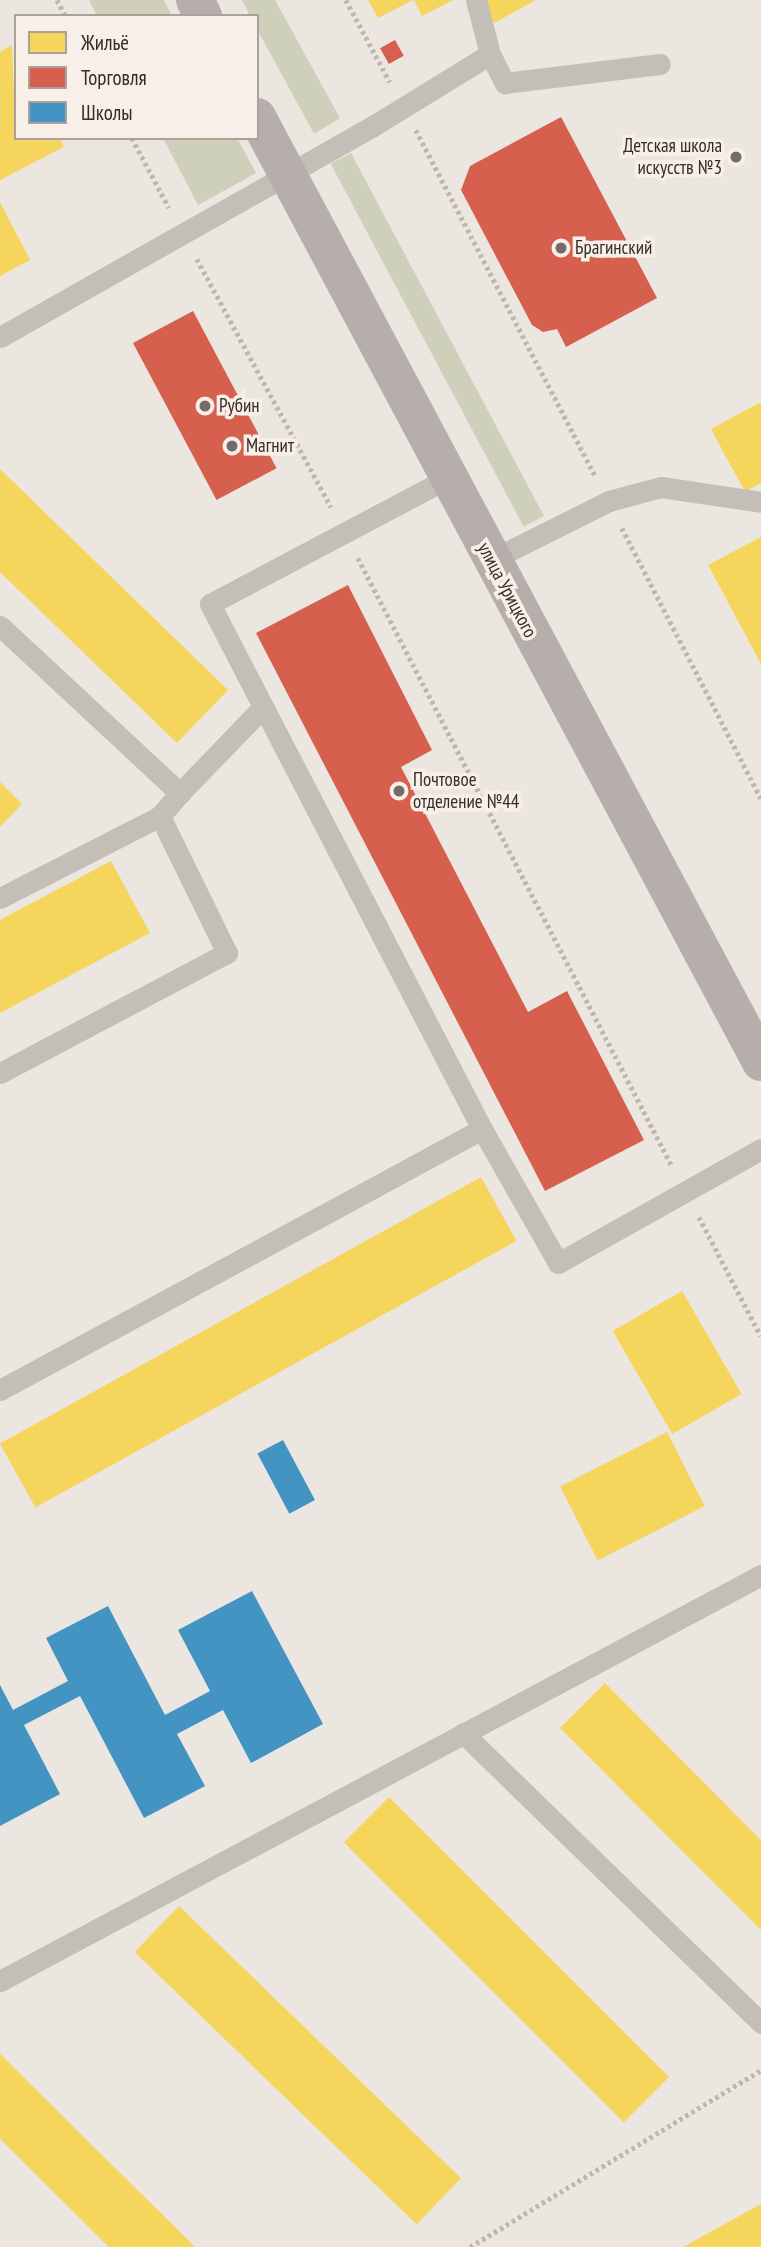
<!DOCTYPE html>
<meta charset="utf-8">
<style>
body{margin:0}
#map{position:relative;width:761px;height:2247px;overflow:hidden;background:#ece6e0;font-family:"PT Sans Narrow",sans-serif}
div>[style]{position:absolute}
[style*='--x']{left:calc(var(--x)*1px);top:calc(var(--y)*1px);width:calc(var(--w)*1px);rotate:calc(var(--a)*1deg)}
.green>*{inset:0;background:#ced0bb;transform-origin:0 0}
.homes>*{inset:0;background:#f6d55c;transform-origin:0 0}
.shops>*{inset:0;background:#d6604d;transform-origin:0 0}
.schools>*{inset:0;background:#4393c3;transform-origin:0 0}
.path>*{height:4.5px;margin-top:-2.25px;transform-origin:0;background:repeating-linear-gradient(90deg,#bdb6b2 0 3.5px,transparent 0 7px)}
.lane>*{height:21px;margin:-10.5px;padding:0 10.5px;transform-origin:10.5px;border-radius:10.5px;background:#c4beb9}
.secondary>*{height:38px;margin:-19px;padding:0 19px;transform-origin:19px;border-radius:19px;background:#b5aeaa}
.dots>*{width:19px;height:19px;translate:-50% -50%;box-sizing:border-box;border:4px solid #f8f0e8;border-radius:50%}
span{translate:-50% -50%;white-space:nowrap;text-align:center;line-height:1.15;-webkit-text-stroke:7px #f8f0e8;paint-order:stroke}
.poi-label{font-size:19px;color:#352b28}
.right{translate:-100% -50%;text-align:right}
.left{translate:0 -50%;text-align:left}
.street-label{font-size:19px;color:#352b28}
.legend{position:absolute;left:14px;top:14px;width:245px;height:126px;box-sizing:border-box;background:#f8f0e8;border:2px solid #aaa19b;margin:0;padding:9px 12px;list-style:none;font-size:21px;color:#352b28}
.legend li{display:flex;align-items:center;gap:14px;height:35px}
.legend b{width:35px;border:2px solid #aaa19b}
</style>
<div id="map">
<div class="green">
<div style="clip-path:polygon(89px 0,164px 0,172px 16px,97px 16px)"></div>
<div style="clip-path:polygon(242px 0,275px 0,340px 118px,314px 134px,257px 29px,257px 16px,250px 16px)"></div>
<div style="clip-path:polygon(163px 138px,237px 138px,256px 173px,198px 205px)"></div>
<div style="left:351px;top:153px;width:411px;height:23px;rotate:62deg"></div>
</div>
<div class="homes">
<div style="clip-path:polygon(368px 0,413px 0,378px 18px)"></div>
<div style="clip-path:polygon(414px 0,453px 0,422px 16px)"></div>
<div style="clip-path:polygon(482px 0,536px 0,494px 23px)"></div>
<div style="clip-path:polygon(12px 45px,16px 138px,60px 138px,64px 147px,0 180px,0 52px)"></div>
<div style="clip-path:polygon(0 202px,30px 260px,0 276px)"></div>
<div style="clip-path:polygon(761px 402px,761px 483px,745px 492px,711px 429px)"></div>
<div style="clip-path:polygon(0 469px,228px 690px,177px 743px,0 572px)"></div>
<div style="clip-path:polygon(761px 537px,761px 664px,708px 565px)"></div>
<div style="clip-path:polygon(0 782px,22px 804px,0 827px)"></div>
<div style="clip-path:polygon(111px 861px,150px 933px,0 1013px,0 920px)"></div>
<div style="left:481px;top:1177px;width:73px;height:550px;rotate:61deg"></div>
<div style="left:682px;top:1291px;width:119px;height:80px;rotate:60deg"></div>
<div style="left:667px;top:1432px;width:83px;height:120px;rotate:63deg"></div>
<div style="clip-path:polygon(605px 1683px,761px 1840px,761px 1930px,560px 1728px)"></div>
<div style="left:389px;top:1797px;width:396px;height:64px;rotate:45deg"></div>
<div style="left:179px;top:1906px;width:392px;height:64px;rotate:44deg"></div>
<div style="clip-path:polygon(0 2054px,195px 2247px,109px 2247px,0 2139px)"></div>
<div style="clip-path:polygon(761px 2204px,761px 2247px,683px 2247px)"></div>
</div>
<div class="shops">
<div style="left:395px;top:40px;width:18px;height:17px;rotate:61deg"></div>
<div style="clip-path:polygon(561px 117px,657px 298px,566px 347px,557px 329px,543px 332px,532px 325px,461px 190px,470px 166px)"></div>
<div style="left:193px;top:311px;width:178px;height:68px;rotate:62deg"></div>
<div style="clip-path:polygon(348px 585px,432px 750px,401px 767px,528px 1012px,567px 991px,644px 1140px,545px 1191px,256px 633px)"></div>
</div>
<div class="schools">
<div style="left:283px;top:1440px;width:68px;height:29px;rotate:62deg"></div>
<div style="clip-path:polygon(252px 1591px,323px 1724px,251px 1763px,223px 1710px,177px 1734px,205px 1786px,144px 1818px,80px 1696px,24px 1725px,60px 1794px,0 1826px,0 1685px,13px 1710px,68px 1681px,46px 1638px,108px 1606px,165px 1715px,210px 1691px,178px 1630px)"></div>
</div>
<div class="path">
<div style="--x:57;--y:0;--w:18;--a:61"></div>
<div style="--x:346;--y:0;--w:93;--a:61.8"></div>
<div style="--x:416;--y:130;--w:391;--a:62.6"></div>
<div style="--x:132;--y:138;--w:79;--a:62.1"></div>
<div style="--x:197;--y:259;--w:282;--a:61.6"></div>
<div style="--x:622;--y:528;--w:304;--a:62.8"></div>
<div style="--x:358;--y:558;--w:684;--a:62.69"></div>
<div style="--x:699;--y:1217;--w:134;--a:62.5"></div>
<div style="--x:470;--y:2247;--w:341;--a:-31.3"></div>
</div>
<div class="lane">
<div style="--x:490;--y:54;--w:33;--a:63"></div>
<div style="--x:505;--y:83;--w:156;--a:-7"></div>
<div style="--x:0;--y:337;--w:429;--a:-29.5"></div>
<div style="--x:373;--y:126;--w:137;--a:-31.6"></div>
<div style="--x:490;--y:54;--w:56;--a:-104.5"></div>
<div style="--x:446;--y:479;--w:267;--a:152.1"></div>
<div style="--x:210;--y:604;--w:591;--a:62.61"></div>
<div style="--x:482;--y:1129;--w:154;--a:60.4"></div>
<div style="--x:558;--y:1263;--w:233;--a:-29.3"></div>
<div style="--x:491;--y:560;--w:132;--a:-26.6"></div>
<div style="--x:609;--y:501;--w:54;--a:-15.1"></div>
<div style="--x:661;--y:487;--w:101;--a:8.5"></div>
<div style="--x:0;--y:626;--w:246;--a:42.9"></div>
<div style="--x:180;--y:793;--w:118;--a:-46"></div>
<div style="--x:0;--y:898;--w:180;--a:-27.1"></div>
<div style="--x:0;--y:1073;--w:257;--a:-27.9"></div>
<div style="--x:227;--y:953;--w:153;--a:-116.1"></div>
<div style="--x:160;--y:816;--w:30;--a:-49"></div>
<div style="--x:0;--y:1390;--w:548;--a:-28.44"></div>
<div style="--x:463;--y:1733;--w:416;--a:44.2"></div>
<div style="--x:0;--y:1981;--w:863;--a:-28.08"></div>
</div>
<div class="secondary">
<div style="--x:195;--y:0;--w:18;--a:63"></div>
<div style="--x:257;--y:117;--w:1071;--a:61.93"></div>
</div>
<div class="dots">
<div style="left:736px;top:157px;background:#756c68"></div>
<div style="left:561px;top:248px;background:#756c68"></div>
<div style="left:205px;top:406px;background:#756c68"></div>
<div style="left:232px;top:446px;background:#756c68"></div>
<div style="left:399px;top:791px;background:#756c68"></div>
</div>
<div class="poi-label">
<span class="right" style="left:722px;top:157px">Детская школа<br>искусств №3</span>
<span class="left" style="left:575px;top:248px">Брагинский</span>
<span class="left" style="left:219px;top:406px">Рубин</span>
<span class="left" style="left:246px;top:446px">Магнит</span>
<span class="left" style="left:413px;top:791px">Почтовое<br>отделение №44</span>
</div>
<div class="street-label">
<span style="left:507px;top:590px;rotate:62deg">улица Урицкого</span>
</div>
<ul class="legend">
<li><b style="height:19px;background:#f6d55c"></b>Жильё</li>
<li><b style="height:19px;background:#d6604d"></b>Торговля</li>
<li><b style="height:19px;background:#4393c3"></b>Школы</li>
</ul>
</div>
